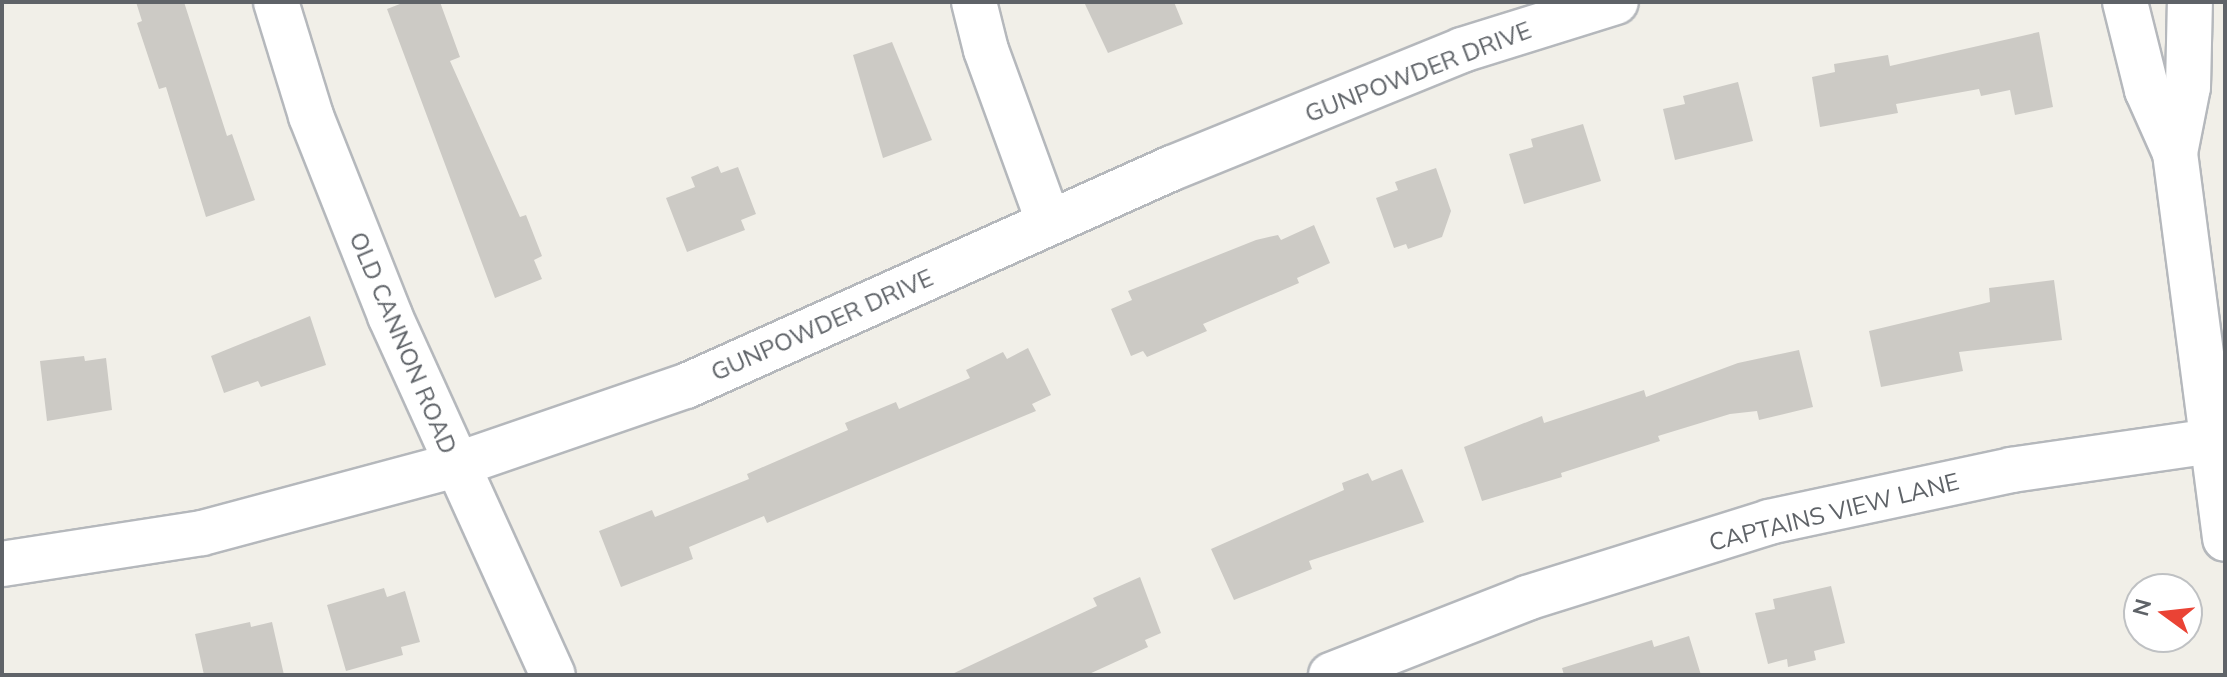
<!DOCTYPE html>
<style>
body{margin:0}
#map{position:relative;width:2227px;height:677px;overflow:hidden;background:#f1efe8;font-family:Mulish,sans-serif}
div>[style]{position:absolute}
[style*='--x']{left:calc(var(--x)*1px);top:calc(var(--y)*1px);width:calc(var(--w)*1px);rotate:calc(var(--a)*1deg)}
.building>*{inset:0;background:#cccac5}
.roads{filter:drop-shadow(2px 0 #b5b8bc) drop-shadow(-2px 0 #b5b8bc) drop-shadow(0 2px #b5b8bc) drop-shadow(0 -2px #b5b8bc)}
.minor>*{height:44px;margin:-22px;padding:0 22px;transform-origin:22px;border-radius:22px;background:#fff}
.tertiary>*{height:44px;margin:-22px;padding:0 22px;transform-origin:22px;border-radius:22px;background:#fff}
span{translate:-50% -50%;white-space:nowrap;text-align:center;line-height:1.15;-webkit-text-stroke:6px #fff;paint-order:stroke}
.street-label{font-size:24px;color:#5f6368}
.frame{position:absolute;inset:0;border:4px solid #5f6368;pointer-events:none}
.north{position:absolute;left:2123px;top:573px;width:80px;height:80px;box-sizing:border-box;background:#fff;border:2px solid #bfc1c3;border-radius:50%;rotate:285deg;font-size:22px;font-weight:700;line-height:32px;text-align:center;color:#5f6368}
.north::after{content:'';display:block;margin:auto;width:28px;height:36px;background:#ea4335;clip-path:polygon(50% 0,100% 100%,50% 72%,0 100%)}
</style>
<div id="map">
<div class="building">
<div style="clip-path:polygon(136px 2px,184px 2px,227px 136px,232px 134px,255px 200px,206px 217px,166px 87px,159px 89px,137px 23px,142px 21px)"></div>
<div style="clip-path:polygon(405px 2px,440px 2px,460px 57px,450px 61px,520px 217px,526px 215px,542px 256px,534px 260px,542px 279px,495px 298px,387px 9px)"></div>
<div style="clip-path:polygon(1084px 2px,1174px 2px,1183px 24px,1108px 53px)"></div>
<div style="clip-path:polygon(2039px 32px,2053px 107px,2015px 115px,2010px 90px,1981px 96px,1979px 89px,1896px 104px,1898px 113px,1820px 127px,1812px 77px,1835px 72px,1834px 64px,1888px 55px,1890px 66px)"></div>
<div style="clip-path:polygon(892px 42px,932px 140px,883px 158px,853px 55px)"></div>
<div style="clip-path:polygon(1738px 82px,1753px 141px,1675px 160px,1663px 109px,1685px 104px,1683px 96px)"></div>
<div style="clip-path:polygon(1583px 124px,1601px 181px,1524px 204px,1509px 154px,1533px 147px,1531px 139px)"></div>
<div style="clip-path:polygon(718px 166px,721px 173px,738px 167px,756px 214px,741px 220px,745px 230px,687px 252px,666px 198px,695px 187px,691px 177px)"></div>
<div style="clip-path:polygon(1436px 168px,1451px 211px,1442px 237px,1408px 249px,1406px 244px,1394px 248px,1376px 198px,1398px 190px,1395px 182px)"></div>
<div style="clip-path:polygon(1314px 225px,1330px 263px,1297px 278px,1299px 283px,1203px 324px,1207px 331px,1147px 357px,1143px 351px,1131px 356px,1111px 309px,1132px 300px,1128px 291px,1256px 240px,1278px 235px,1281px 240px)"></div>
<div style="clip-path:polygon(2054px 280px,2062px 340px,1959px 352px,1963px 371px,1881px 387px,1869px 331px,1990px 302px,1989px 288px)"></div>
<div style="clip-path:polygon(310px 316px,326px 365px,261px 387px,258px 381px,224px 393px,211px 356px)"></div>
<div style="clip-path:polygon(1028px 348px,1051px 395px,1032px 404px,1036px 411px,767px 523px,764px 516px,689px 547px,693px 559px,621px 587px,599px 531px,652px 510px,655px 517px,749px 479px,747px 474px,848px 430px,845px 423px,896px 402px,899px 409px,970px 378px,966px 370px,1003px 352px,1007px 359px)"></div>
<div style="clip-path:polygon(1799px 350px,1813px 407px,1759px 420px,1757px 411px,1730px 414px,1658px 436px,1660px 441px,1561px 473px,1562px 477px,1482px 501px,1464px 447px,1542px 416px,1544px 423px,1644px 390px,1646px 397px,1738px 363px)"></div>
<div style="clip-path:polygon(84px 356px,85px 361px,106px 358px,112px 410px,47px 421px,40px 361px)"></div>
<div style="clip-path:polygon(1402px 469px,1424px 522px,1309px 561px,1312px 569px,1234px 600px,1211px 549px,1344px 490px,1342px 483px,1368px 473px,1372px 481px)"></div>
<div style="clip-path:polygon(1140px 577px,1161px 633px,1145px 640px,1148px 647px,1087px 675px,950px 675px,1097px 606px,1093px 598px)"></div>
<div style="clip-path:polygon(1831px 586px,1845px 643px,1814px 651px,1816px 660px,1788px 667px,1787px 659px,1768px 664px,1755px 613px,1775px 609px,1773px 599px)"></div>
<div style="clip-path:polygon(384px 588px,387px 597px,405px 591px,420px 642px,401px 647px,403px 655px,346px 671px,327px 605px)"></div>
<div style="clip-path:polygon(250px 622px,251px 627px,272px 622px,284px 675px,204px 675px,195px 634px)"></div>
<div style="clip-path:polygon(1689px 636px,1701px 675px,1564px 675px,1562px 668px,1652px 640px,1654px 647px)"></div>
</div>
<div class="roads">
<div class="minor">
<div style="--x:276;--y:2;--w:119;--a:72.9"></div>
<div style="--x:311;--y:116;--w:215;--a:68.4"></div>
<div style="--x:390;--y:316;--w:394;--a:65.6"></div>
<div style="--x:974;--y:2;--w:49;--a:76"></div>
<div style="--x:986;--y:50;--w:181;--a:70"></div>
<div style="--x:2;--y:564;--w:202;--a:-8.8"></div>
<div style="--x:202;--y:533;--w:263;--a:-15"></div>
<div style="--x:456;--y:465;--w:243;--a:-19"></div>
<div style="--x:686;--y:386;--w:533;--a:-24.16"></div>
<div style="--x:1172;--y:168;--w:313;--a:-22.1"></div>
<div style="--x:1462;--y:50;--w:161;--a:-17.3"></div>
<div style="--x:1331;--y:675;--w:211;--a:-21.4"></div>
<div style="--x:1527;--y:598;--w:254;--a:-17.4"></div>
<div style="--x:1769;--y:522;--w:248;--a:-12.1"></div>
<div style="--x:2011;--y:470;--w:204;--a:-8.2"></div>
</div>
<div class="tertiary">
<div style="--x:2125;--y:2;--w:91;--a:76"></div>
<div style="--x:2147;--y:90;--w:69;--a:66"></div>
<div style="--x:2175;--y:153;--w:389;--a:82.6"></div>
<div style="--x:2175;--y:153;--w:67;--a:-78.9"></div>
<div style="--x:2188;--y:87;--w:85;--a:-88.7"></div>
</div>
</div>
<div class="street-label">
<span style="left:1418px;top:72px;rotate:-21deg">GUNPOWDER DRIVE</span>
<span style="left:822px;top:325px;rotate:-24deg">GUNPOWDER DRIVE</span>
<span style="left:403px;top:343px;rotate:67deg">OLD CANNON ROAD</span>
<span style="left:1834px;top:512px;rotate:-14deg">CAPTAINS VIEW LANE</span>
</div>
<div class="frame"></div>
<div class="north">N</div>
</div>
